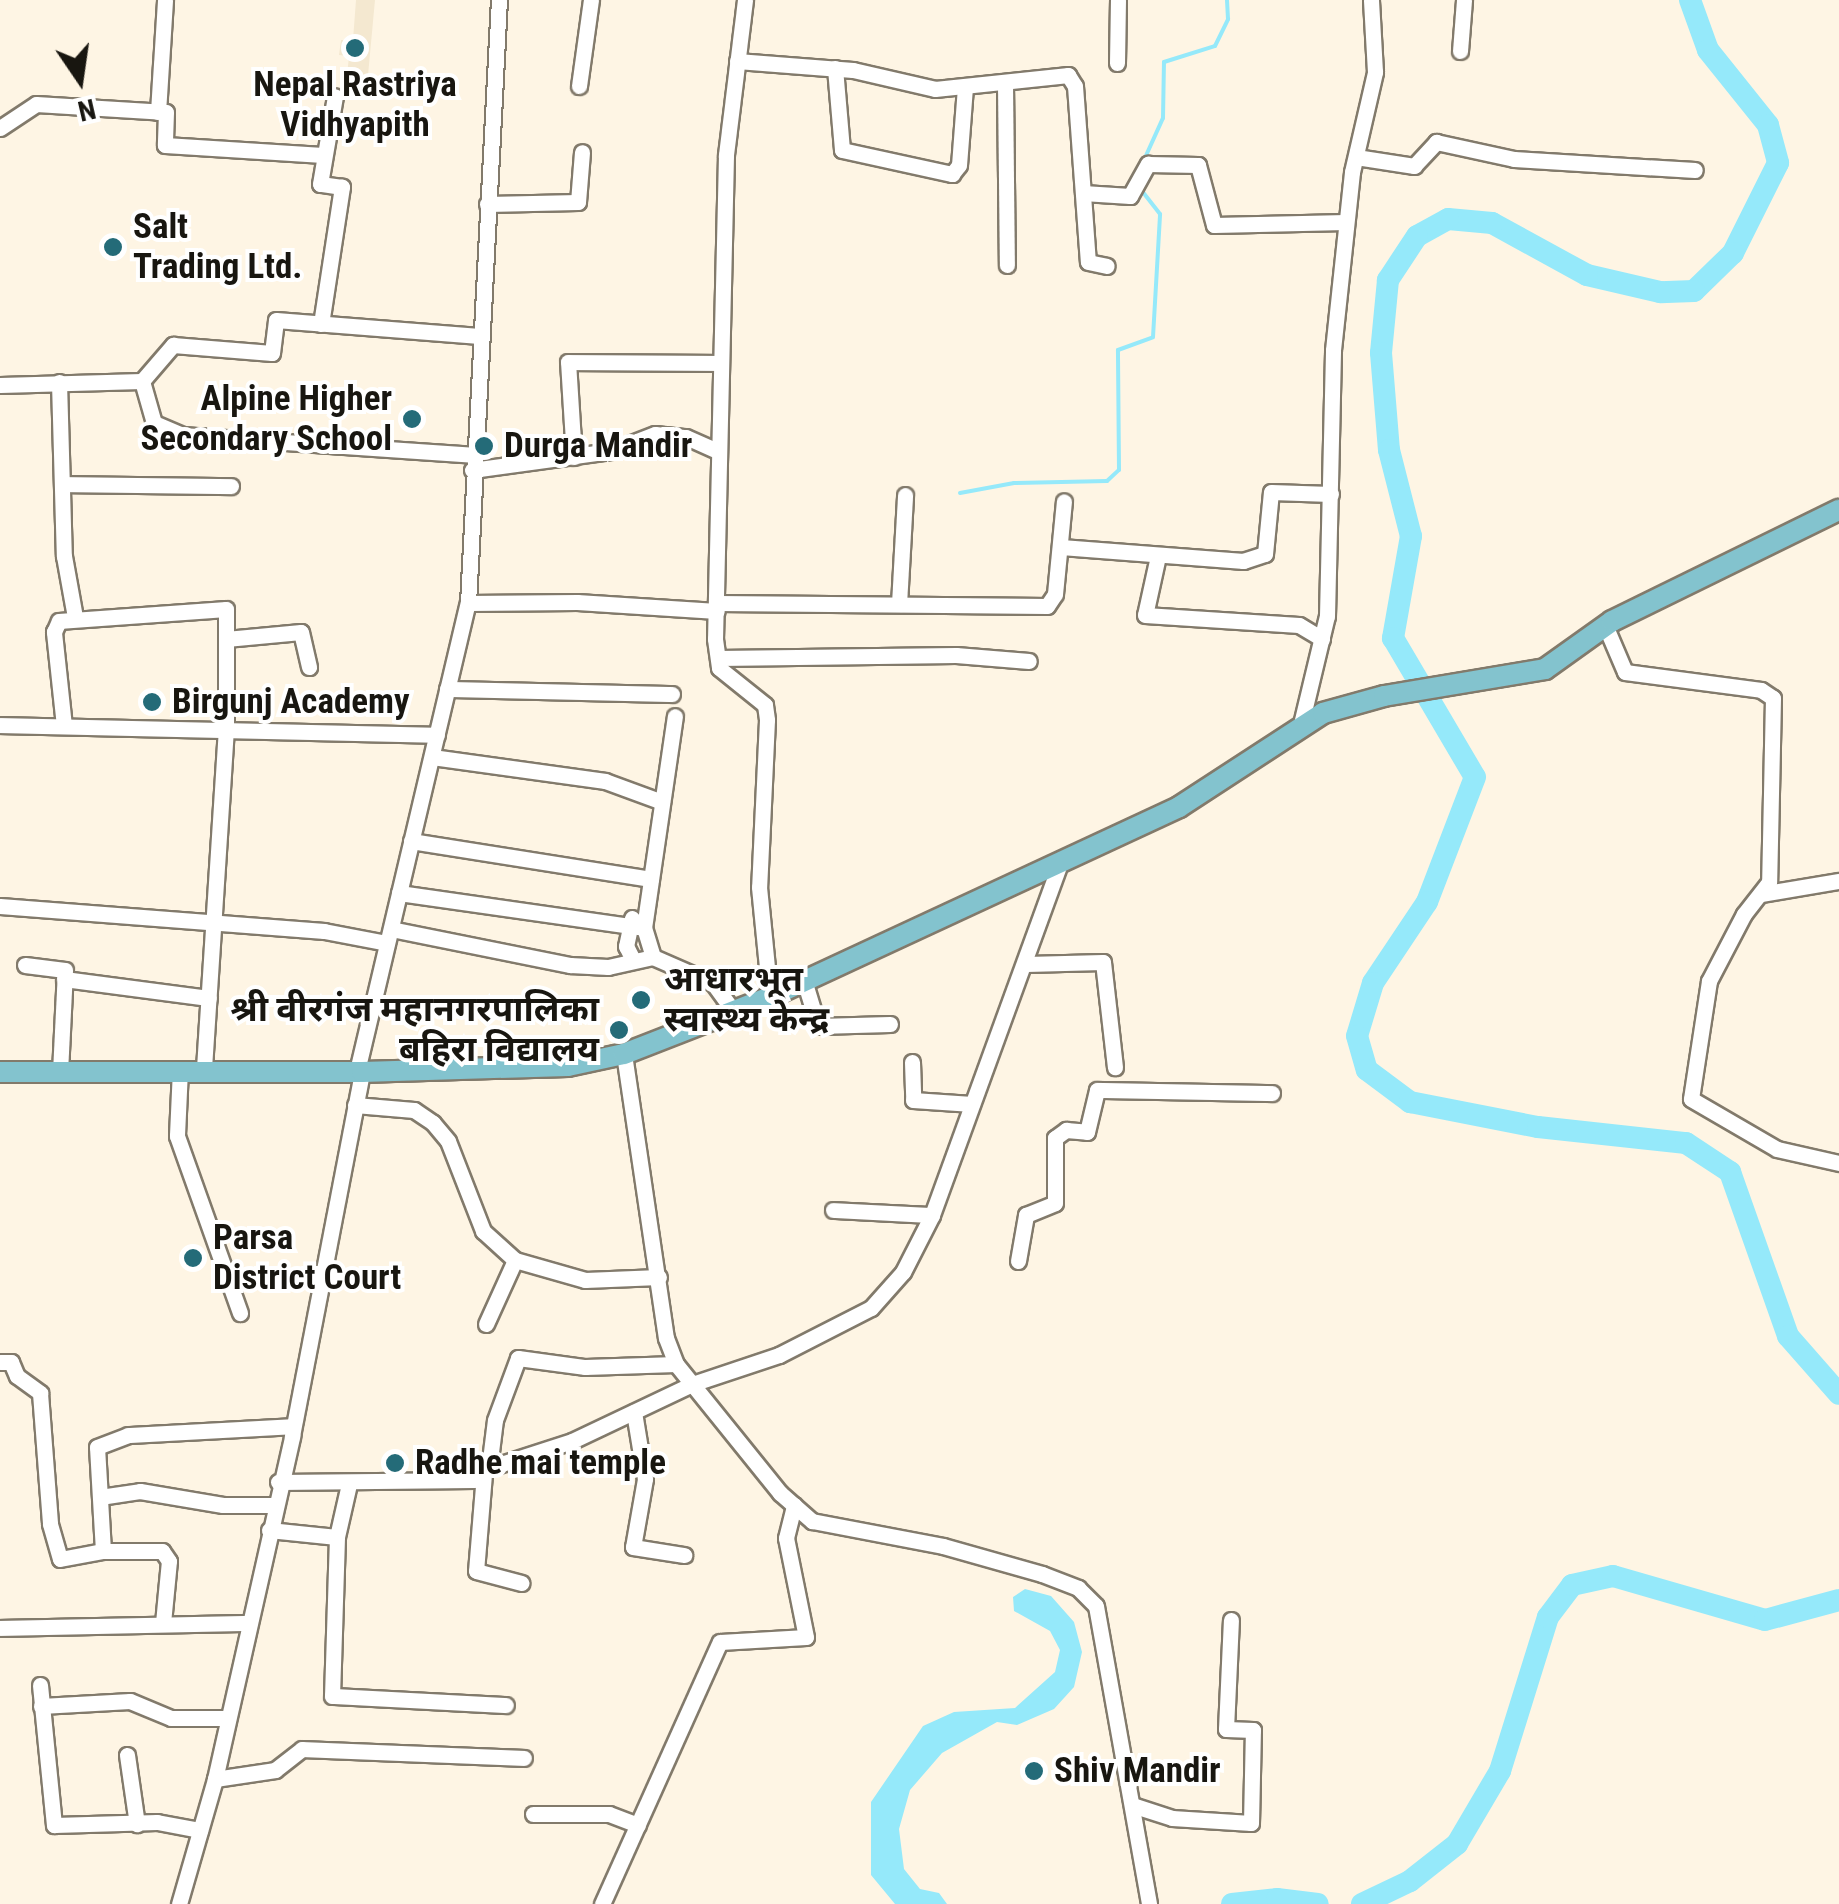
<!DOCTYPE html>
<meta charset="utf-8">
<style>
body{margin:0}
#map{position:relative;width:1839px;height:1904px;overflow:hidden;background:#fef5e4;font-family:"Roboto Condensed","Noto Sans Devanagari",sans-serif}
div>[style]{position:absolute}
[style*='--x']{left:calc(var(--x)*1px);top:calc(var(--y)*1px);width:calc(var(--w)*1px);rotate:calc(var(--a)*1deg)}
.built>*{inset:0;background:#f4e8d0}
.water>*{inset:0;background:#95e9fa}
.stream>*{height:4px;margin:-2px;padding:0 2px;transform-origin:2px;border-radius:2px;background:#95e9fa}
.river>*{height:22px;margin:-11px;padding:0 11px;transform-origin:11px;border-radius:11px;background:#95e9fa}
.roads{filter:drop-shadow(2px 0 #827a6b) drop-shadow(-2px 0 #827a6b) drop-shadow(0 2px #827a6b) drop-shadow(0 -2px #827a6b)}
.minor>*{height:15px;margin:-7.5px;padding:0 7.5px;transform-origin:7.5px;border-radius:7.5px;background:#fff}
.major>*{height:20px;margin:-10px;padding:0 10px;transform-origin:10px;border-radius:10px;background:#83c3ce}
.dots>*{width:28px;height:28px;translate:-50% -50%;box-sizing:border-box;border:5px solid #fff;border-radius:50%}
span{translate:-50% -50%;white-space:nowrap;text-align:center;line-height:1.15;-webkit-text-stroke:8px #fff;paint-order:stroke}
.poi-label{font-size:35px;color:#181610;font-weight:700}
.left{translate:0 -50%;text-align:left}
.right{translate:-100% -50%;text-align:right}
.north{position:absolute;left:30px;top:30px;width:100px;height:100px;-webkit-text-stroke:8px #fff;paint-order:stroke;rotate:167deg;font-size:28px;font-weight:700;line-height:40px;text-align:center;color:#181610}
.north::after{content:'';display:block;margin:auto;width:35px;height:45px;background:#181610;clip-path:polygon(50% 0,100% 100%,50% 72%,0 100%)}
</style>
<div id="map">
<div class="built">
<div style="clip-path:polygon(356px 0,375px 0,366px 97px,345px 95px,349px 56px,339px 55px,341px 40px,353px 40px)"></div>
</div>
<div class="water">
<div style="clip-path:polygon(1025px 1589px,1051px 1596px,1074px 1622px,1082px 1652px,1074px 1687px,1054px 1709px,1017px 1725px,997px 1722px,942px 1753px,910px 1790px,899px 1829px,904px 1869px,920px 1889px,939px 1893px,947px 1904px,895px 1904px,871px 1875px,871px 1802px,923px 1726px,954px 1712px,1015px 1708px,1055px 1672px,1060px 1650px,1050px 1631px,1014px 1611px,1013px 1597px)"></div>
</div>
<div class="stream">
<div style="--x:1144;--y:160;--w:46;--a:-65.7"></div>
<div style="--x:1163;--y:118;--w:56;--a:-89"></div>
<div style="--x:1164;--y:62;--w:53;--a:-17.4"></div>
<div style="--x:1215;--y:46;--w:30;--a:-64"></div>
<div style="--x:1228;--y:19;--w:19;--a:-93"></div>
<div style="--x:960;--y:493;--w:55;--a:-10.5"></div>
<div style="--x:1014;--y:483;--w:93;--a:-1.2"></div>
<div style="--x:1107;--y:481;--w:16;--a:-43"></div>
<div style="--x:1119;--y:470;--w:120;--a:-90.5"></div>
<div style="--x:1118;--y:350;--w:37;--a:-20"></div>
<div style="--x:1153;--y:337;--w:123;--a:-86.7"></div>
<div style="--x:1160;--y:214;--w:33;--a:-128"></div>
</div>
<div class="river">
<div style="--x:1690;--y:0;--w:53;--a:70.2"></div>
<div style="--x:1708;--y:50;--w:96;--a:51.3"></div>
<div style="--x:1768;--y:125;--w:39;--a:75"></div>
<div style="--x:1778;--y:163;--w:101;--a:116.6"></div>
<div style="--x:1733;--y:253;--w:54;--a:135.7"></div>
<div style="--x:1694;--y:291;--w:34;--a:178"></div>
<div style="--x:1660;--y:292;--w:75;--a:-166.9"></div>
<div style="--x:1587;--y:275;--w:108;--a:-151.3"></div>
<div style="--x:1492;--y:223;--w:44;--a:-174.8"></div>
<div style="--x:1448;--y:219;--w:35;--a:151"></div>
<div style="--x:1417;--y:236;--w:53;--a:123.4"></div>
<div style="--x:1388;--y:280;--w:73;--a:95.5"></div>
<div style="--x:1381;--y:353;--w:97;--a:85.3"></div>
<div style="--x:1389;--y:450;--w:89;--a:75.7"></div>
<div style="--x:1411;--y:536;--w:104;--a:100"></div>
<div style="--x:1393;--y:638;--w:161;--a:59.5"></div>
<div style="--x:1475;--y:777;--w:134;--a:111"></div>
<div style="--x:1427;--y:902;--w:97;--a:123.7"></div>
<div style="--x:1373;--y:983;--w:55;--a:106.8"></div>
<div style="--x:1357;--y:1036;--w:35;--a:74"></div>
<div style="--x:1367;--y:1070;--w:54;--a:36.7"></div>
<div style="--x:1410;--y:1102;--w:130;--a:11.1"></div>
<div style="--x:1538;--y:1127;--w:149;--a:6.2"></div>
<div style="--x:1686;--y:1143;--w:53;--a:33.4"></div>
<div style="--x:1730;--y:1172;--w:174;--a:70.5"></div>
<div style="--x:1788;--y:1336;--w:77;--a:48.7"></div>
<div style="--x:1232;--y:1904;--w:45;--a:-6.3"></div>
<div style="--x:1277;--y:1899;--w:41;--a:7"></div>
<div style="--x:1362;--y:1904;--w:53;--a:-25.6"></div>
<div style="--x:1410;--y:1881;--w:60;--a:-38.2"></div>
<div style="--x:1457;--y:1844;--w:85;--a:-59.5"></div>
<div style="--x:1500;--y:1771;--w:161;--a:-72.7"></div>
<div style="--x:1548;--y:1617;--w:40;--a:-53"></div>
<div style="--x:1572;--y:1585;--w:42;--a:-12.4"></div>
<div style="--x:1613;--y:1576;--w:158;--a:16.1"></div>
<div style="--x:1765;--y:1620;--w:77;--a:-15.1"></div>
</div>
<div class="roads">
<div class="minor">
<div style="--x:745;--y:0;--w:156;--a:97"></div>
<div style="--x:726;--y:155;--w:484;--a:91.3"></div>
<div style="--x:715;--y:639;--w:29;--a:82"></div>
<div style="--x:719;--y:668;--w:59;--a:38.8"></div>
<div style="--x:765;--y:705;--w:15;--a:82"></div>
<div style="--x:767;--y:720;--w:167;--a:92.7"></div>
<div style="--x:759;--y:887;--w:111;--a:84.3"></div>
<div style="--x:1460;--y:51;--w:51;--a:-85.5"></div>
<div style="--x:737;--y:61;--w:116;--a:4.4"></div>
<div style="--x:853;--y:70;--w:84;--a:13"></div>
<div style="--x:935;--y:89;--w:134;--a:-6"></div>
<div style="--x:1068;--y:75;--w:13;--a:58"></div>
<div style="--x:1075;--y:86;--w:176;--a:85.8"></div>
<div style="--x:1088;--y:262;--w:19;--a:12"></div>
<div style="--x:1117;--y:63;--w:63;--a:-89.1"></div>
<div style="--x:835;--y:68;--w:82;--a:85.1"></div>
<div style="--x:842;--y:150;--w:113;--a:12.3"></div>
<div style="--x:952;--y:174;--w:11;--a:-52"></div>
<div style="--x:959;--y:165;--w:78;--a:-85.6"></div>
<div style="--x:1005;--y:84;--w:181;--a:89.4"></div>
<div style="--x:579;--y:86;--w:87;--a:-82.1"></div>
<div style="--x:158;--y:112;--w:112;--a:-86.4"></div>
<div style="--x:0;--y:128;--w:43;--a:-33.7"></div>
<div style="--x:36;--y:104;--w:130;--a:3.5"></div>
<div style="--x:166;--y:112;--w:33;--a:92"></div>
<div style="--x:165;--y:145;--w:158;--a:3.6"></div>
<div style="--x:1356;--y:157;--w:59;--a:8.8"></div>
<div style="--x:1414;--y:166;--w:33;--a:-47"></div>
<div style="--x:1436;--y:142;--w:80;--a:12.3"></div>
<div style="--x:1514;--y:159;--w:181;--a:3.5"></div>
<div style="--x:1083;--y:193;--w:47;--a:3.7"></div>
<div style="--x:1130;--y:196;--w:37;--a:-61"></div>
<div style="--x:1148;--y:164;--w:50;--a:1.1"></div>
<div style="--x:1198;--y:165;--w:62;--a:75.1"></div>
<div style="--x:1214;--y:225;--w:132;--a:-1.3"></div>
<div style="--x:487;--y:204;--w:91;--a:-1.3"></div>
<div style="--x:578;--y:202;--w:50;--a:-85.4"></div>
<div style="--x:321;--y:324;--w:139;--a:-81.3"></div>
<div style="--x:342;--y:187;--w:22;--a:-172"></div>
<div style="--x:320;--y:184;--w:89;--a:-80.3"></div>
<div style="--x:142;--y:381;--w:44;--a:74.1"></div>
<div style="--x:154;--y:423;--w:30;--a:23"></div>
<div style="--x:182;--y:435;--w:291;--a:3.9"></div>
<div style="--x:59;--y:382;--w:174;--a:88.4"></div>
<div style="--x:64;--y:556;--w:62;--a:79.8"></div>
<div style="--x:0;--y:385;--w:142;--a:-1.6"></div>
<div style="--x:142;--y:381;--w:48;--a:-49.3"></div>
<div style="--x:173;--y:345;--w:99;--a:4.6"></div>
<div style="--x:272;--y:353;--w:33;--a:-83"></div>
<div style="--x:276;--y:320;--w:204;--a:4.5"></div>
<div style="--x:574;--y:457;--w:95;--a:-93.6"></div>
<div style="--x:568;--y:362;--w:150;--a:0.4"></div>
<div style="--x:472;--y:470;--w:140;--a:-7.8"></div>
<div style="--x:611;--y:451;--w:47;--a:-21.1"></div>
<div style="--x:655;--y:434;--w:31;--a:6"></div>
<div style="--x:686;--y:437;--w:36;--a:24"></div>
<div style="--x:63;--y:484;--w:168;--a:0.7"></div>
<div style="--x:1061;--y:547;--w:183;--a:4.4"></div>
<div style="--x:1243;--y:561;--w:23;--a:-18"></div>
<div style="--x:1265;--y:554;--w:62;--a:-84.5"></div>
<div style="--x:1271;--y:492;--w:60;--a:1.9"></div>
<div style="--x:1158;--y:556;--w:60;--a:102.4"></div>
<div style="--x:1145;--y:615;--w:154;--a:3.7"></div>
<div style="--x:1299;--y:625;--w:27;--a:31"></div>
<div style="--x:468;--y:603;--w:109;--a:-0.5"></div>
<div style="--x:577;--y:602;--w:140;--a:3.7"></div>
<div style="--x:717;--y:603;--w:330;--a:0.5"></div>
<div style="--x:1047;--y:606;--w:14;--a:-56"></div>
<div style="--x:1055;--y:594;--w:93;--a:-84.5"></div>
<div style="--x:899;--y:604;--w:109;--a:-86.8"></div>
<div style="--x:1605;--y:625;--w:51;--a:66.9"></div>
<div style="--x:1625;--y:672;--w:137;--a:7.5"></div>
<div style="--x:1761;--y:690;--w:14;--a:34"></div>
<div style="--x:1773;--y:698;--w:184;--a:91.2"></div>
<div style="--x:1769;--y:882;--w:41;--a:128"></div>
<div style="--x:1744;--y:914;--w:76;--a:117.6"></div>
<div style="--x:1709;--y:981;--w:119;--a:98.7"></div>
<div style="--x:1691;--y:1099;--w:99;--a:30.2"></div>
<div style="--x:1777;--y:1149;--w:64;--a:12.7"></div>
<div style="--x:226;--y:639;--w:75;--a:-5.3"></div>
<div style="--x:301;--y:632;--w:36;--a:77"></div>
<div style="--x:718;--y:658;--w:238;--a:-0.7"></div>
<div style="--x:956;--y:655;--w:73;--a:4.7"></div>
<div style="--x:447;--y:689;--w:225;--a:1.3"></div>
<div style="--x:1301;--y:724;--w:111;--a:-76.5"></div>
<div style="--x:1327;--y:616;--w:266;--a:-88.7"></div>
<div style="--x:1333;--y:350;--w:179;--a:-83.9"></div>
<div style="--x:1352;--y:172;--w:103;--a:-77"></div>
<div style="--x:1375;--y:72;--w:72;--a:-93.2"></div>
<div style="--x:0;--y:725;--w:437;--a:1.3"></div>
<div style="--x:64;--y:726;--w:95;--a:-96.1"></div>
<div style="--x:54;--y:632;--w:12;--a:-66"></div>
<div style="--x:59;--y:621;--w:167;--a:-4.1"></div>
<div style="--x:226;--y:609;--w:119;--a:90"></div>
<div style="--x:226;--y:728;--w:342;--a:93.7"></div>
<div style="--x:432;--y:757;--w:175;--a:7.9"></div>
<div style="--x:605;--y:781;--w:61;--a:20.2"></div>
<div style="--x:411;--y:841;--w:243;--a:9"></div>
<div style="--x:399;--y:893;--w:247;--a:8.1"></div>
<div style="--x:1761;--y:894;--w:79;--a:-9.5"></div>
<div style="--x:0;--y:906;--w:325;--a:4.4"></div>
<div style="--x:324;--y:931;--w:64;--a:10.8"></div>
<div style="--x:632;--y:918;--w:29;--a:102"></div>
<div style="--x:626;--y:946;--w:16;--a:63"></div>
<div style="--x:391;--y:929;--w:183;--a:11.4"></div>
<div style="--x:570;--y:965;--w:38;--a:3"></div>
<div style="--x:608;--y:967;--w:46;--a:-12.5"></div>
<div style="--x:653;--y:957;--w:65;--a:23.4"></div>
<div style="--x:713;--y:983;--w:36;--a:54"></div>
<div style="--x:653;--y:957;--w:30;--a:-107"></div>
<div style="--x:644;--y:928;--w:214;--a:-81.7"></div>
<div style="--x:1026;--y:964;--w:77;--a:-1.5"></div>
<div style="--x:1103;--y:962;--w:106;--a:83.5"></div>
<div style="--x:25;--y:965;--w:40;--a:7.1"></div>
<div style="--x:65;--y:970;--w:101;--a:92.8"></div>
<div style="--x:64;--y:979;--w:146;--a:7.5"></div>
<div style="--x:804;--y:980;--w:48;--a:73.1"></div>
<div style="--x:818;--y:1026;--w:72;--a:-1.6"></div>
<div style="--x:624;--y:1054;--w:287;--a:81.6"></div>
<div style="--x:666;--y:1338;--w:28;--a:69"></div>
<div style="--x:676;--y:1364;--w:166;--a:51.1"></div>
<div style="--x:780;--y:1493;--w:43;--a:41.2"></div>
<div style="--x:812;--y:1521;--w:133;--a:10.8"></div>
<div style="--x:943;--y:1546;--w:103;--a:15.8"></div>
<div style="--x:1042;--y:1574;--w:39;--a:21"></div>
<div style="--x:1078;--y:1588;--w:25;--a:45"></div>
<div style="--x:1096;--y:1606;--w:303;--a:79.9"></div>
<div style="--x:912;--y:1062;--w:38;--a:88"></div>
<div style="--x:913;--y:1100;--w:59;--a:3.9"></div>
<div style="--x:180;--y:1069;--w:67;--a:92.6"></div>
<div style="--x:177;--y:1136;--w:188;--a:70.4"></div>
<div style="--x:357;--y:1071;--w:481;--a:-76.7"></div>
<div style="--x:468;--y:603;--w:604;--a:-87.06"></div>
<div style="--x:355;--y:1105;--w:59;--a:4.8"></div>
<div style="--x:414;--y:1110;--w:23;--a:34"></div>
<div style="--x:433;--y:1123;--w:23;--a:50"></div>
<div style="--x:448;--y:1141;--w:97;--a:68.7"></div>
<div style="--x:483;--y:1231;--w:43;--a:42.2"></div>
<div style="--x:515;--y:1260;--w:73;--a:15.9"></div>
<div style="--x:585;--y:1280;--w:74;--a:-2.3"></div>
<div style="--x:833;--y:1210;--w:99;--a:2.9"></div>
<div style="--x:1018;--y:1261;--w:47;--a:-80.1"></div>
<div style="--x:1026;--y:1215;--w:31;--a:-22"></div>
<div style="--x:1055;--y:1203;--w:65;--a:-90"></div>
<div style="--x:1055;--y:1138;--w:14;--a:-36"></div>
<div style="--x:1066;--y:1130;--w:21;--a:5"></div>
<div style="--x:1087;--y:1132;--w:43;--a:-76.6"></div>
<div style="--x:1097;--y:1090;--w:175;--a:1"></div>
<div style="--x:486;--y:1324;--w:70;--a:-65.6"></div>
<div style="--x:0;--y:1362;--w:11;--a:0"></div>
<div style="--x:11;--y:1362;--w:15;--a:67"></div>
<div style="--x:17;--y:1376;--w:29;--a:36"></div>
<div style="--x:40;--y:1393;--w:131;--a:85.6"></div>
<div style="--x:50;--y:1524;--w:36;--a:74"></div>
<div style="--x:60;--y:1559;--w:44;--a:-10.5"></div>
<div style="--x:634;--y:1412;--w:68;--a:80.7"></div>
<div style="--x:645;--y:1479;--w:69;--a:100"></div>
<div style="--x:633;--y:1547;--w:52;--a:8.9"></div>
<div style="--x:489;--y:1468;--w:48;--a:-82.9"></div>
<div style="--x:495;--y:1420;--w:66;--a:-69.6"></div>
<div style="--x:518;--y:1358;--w:68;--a:7.7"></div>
<div style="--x:585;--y:1367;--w:91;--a:-1.9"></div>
<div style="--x:484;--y:1474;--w:97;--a:94.7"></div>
<div style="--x:476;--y:1571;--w:47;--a:14.9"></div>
<div style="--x:278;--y:1482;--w:196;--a:-0.6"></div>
<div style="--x:474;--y:1480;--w:19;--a:-39"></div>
<div style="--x:489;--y:1468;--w:87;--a:-18"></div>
<div style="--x:572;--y:1441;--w:133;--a:-25.4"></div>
<div style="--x:692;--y:1384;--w:92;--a:-18.4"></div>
<div style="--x:779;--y:1355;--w:103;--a:-27.1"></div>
<div style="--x:871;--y:1308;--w:48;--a:-48.4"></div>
<div style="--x:903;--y:1272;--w:64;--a:-63"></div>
<div style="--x:932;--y:1215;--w:378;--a:-70"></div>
<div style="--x:349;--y:1484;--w:54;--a:102.8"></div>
<div style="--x:337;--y:1537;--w:159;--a:91.8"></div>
<div style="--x:332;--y:1696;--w:174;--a:3"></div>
<div style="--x:100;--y:1497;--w:40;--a:-8.5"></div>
<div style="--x:140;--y:1491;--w:84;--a:9.6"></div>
<div style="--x:223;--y:1505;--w:51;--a:0"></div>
<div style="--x:269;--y:1530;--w:68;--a:5.9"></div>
<div style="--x:163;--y:1623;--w:62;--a:-84.5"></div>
<div style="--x:169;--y:1561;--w:12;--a:-125"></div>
<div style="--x:162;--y:1551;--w:59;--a:180"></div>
<div style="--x:103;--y:1551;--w:104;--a:-93.3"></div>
<div style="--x:97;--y:1447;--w:33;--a:-21"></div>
<div style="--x:128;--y:1435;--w:165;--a:-3.1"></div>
<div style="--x:0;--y:1628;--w:248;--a:-1.2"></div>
<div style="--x:40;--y:1685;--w:141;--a:84.3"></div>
<div style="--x:54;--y:1825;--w:103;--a:-1.7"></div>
<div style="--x:157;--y:1822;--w:44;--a:10.5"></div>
<div style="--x:41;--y:1706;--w:89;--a:-3.2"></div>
<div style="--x:130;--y:1701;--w:44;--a:22.5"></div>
<div style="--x:171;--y:1718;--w:57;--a:0"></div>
<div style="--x:127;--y:1755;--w:70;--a:81.8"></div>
<div style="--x:215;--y:1779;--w:61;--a:-8.5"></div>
<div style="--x:275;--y:1770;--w:34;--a:-38"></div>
<div style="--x:302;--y:1749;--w:222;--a:2.3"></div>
<div style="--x:1132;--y:1805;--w:42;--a:18"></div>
<div style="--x:1172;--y:1818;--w:79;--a:3.6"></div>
<div style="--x:1251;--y:1823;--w:93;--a:-88.8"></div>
<div style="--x:1253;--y:1730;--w:27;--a:-178"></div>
<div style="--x:1226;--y:1729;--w:109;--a:-87.4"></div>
<div style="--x:533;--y:1814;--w:76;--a:0"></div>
<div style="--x:609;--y:1814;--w:31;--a:21"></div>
<div style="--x:179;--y:1904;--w:130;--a:-73.9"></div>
<div style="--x:215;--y:1779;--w:352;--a:-77.3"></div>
<div style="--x:292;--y:1436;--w:371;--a:-79.1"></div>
<div style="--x:602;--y:1904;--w:287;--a:-65.8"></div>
<div style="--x:720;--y:1642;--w:86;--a:-3.3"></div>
<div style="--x:806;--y:1637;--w:101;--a:-101.4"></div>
<div style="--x:786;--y:1538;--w:34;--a:-76"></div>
</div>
<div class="major">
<div style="--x:0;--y:1072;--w:362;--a:0"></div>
<div style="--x:362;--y:1072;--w:206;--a:-1.7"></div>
<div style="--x:568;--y:1066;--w:57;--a:-12.1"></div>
<div style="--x:624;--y:1054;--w:157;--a:-21.3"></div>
<div style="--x:770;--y:997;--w:451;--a:-24.9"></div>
<div style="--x:1179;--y:807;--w:172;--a:-33.1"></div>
<div style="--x:1323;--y:713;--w:63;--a:-15.6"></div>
<div style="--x:1384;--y:696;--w:163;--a:-9.5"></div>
<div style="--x:1545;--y:669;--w:82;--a:-35.6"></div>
<div style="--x:1612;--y:621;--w:253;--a:-26.1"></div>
</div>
</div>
<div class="dots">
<div style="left:355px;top:48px;background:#246b78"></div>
<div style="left:113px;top:247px;background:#246b78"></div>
<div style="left:412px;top:419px;background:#246b78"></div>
<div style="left:484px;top:446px;background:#246b78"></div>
<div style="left:152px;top:702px;background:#246b78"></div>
<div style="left:641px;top:1000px;background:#246b78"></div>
<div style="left:619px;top:1030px;background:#246b78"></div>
<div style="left:193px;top:1258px;background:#246b78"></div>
<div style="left:395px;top:1463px;background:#246b78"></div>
<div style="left:1034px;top:1771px;background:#246b78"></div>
</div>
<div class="poi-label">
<span style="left:355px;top:105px">Nepal Rastriya<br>Vidhyapith</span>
<span class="left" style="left:133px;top:247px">Salt<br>Trading Ltd.</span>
<span class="right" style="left:392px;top:419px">Alpine Higher<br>Secondary School</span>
<span class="left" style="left:504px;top:446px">Durga Mandir</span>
<span class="left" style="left:172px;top:702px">Birgunj Academy</span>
<span class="left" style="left:664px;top:1000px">आधारभूत<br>स्वास्थ्य केन्द्र</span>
<span class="right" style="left:599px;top:1030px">श्री वीरगंज महानगरपालिका<br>बहिरा विद्यालय</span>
<span class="left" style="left:213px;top:1258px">Parsa<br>District Court</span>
<span class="left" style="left:415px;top:1463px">Radhe mai temple</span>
<span class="left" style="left:1054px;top:1771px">Shiv Mandir</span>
</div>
<div class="north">N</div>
</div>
